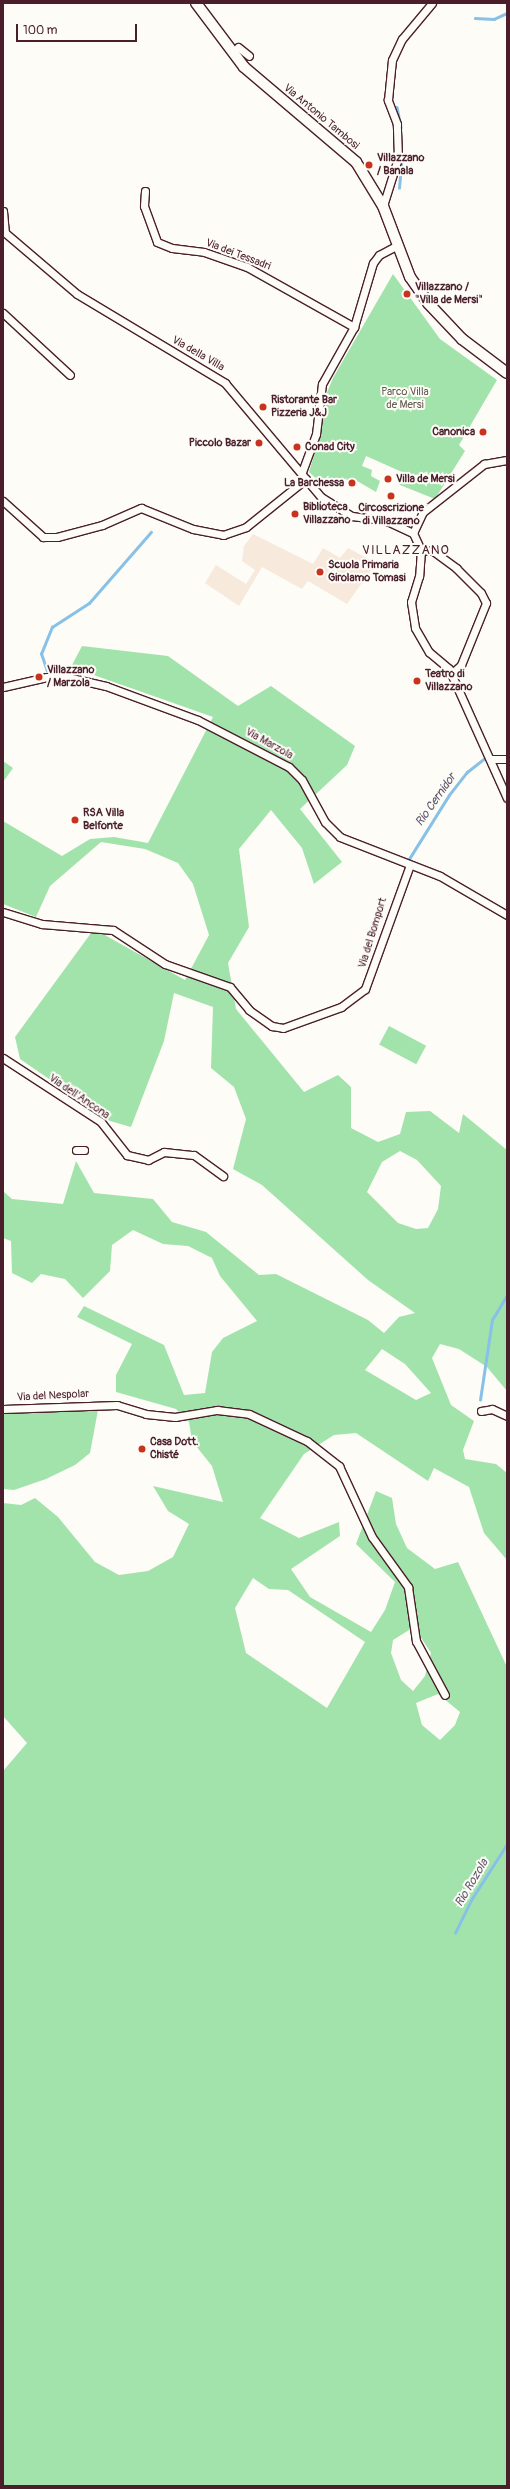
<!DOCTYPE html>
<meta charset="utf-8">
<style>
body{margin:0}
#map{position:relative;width:510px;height:2489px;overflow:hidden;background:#fdfcf7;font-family:Pangolin,sans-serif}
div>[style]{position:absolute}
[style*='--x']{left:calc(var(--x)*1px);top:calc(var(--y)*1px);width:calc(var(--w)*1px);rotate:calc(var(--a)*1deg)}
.built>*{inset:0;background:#f7e9db}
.green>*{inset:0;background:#a2e3ac;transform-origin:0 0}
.stream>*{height:2.5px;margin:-1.25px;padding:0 1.25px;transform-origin:1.25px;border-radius:1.25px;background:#88c1e7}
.roads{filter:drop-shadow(1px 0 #4a1f2b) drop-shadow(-1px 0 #4a1f2b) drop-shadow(0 1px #4a1f2b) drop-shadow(0 -1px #4a1f2b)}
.street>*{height:7px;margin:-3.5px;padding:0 3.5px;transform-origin:3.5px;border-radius:3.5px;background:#fdfcf7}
.secondary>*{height:10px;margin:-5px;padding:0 5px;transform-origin:5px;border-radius:5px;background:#fdfcf7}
.dots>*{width:11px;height:11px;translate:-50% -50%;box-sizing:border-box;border:2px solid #fdfcf7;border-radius:50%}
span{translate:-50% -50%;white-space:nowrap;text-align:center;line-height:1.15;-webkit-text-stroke:4px #fdfcf7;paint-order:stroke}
.street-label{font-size:11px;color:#4a1f2b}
.poi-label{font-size:11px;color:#4a1f2b;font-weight:700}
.left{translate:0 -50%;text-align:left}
.right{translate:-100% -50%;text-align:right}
.park-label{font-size:11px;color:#645a52}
.water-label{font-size:12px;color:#60586d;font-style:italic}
.quarter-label{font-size:13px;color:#4a1f2b;letter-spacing:1px}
.frame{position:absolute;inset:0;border:4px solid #4a1f2b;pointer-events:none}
.scale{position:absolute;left:16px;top:24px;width:121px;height:18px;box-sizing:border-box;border:2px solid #4a1f2b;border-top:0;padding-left:5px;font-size:12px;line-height:14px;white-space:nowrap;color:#4a1f2b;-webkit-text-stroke:3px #fdfcf7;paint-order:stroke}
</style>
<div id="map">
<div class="built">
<div style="clip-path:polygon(253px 534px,313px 564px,323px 548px,340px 558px,348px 548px,376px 563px,347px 604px,308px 581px,302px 589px,262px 567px,239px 606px,205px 583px,216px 565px,246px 584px,255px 570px,242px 561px,244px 546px)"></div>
</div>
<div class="green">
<div style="clip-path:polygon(393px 274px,440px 339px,497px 380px,459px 445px,465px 451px,435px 499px,400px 485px,402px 472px,366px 456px,362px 466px,372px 470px,371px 476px,380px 481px,376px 492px,357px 481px,338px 479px,320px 482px,309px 472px,320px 435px,321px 407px,333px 378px)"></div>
<div style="clip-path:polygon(evenodd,82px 646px,168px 656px,238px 706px,271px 686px,355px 746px,347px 765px,300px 809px,342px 862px,314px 884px,302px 848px,271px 810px,239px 849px,249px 927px,228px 963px,236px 1009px,304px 1092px,338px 1075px,351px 1087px,351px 1128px,378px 1142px,400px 1134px,406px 1112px,430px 1111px,459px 1133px,463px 1114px,507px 1150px,507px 1391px,487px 1367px,459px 1349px,440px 1344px,432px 1358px,451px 1405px,474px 1421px,463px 1450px,465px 1459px,496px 1464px,507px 1473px,507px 1560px,484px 1533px,469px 1487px,434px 1468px,428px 1481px,356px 1433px,334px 1435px,304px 1454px,260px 1518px,299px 1538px,339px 1522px,340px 1536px,291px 1569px,310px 1597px,371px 1632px,385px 1610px,395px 1582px,356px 1544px,376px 1491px,392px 1498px,396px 1524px,407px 1548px,435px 1569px,458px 1562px,507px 1667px,507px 2486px,3px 2486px,3px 1771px,27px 1743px,3px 1716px,3px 1503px,21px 1505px,35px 1498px,58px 1517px,95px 1562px,119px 1575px,148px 1571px,173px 1557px,189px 1524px,168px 1511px,153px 1486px,223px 1502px,212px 1466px,192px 1441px,189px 1422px,176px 1409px,116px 1392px,116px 1375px,132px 1344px,77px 1317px,84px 1306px,164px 1345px,184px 1395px,205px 1393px,212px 1352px,223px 1338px,257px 1321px,220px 1276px,212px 1258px,188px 1246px,163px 1244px,133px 1230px,112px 1245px,110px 1271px,83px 1298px,65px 1279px,41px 1274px,32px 1283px,12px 1273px,11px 1241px,3px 1238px,3px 1191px,12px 1199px,63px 1204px,76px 1161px,94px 1193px,153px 1199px,172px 1222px,206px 1232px,259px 1275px,276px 1274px,368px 1320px,384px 1333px,399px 1317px,415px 1313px,368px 1280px,262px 1185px,233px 1169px,246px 1119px,234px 1087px,211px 1068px,213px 1007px,174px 993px,164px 1041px,131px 1127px,110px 1121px,20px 1059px,15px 1037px,94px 929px,185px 980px,209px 935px,193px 884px,178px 863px,145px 849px,101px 842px,50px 886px,36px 917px,3px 904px,3px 821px,62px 856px,90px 839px,114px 837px,148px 843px,213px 717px,71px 667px,82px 646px,400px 1151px,417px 1160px,441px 1186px,438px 1209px,428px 1228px,416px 1229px,398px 1223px,367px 1192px,382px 1162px,400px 1151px,82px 646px,382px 1349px,405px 1364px,431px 1393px,416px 1400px,365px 1370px,382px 1349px,82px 646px,253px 1578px,269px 1589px,288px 1590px,365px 1642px,327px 1708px,246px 1653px,235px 1608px,253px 1578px,82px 646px,414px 1627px,431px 1653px,425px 1676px,413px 1691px,401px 1680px,391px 1653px,393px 1640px,414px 1627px,82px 646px,438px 1694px,460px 1712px,455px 1725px,440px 1740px,422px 1725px,416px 1703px,438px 1694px)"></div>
<div style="clip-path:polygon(3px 761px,13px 768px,3px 782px)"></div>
<div style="left:389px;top:1026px;width:42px;height:21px;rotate:28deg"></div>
<div style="clip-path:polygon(92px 1407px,98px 1410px,90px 1453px,75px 1465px,46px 1479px,14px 1490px,3px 1489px,3px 1412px)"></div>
</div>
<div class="stream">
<div style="--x:475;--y:18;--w:19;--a:3"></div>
<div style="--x:494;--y:19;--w:14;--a:-25"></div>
<div style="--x:397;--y:107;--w:21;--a:79"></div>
<div style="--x:399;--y:188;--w:25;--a:-85"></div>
<div style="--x:47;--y:671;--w:18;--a:-109"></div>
<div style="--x:41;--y:654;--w:29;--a:-68"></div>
<div style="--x:52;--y:627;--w:44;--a:-33"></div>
<div style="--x:89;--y:603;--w:94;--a:-48.9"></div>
<div style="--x:409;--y:859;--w:75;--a:-58"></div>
<div style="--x:449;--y:795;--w:29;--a:-52"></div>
<div style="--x:467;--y:772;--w:24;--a:-38"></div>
<div style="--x:480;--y:1400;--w:81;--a:-81.5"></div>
<div style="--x:492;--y:1320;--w:29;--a:-59"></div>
<div style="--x:455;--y:1933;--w:37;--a:-64"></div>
<div style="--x:471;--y:1900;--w:67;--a:-57.3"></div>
</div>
<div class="roads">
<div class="street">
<div style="--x:238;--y:47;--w:14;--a:39"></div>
<div style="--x:145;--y:191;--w:15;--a:94"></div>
<div style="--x:144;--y:206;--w:38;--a:70"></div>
<div style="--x:157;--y:242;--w:16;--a:22"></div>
<div style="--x:172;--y:248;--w:32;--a:7"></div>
<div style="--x:204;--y:252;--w:46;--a:19.2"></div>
<div style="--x:247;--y:267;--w:123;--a:29.3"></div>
<div style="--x:383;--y:206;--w:50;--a:-72.6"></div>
<div style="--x:398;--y:158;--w:34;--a:-92"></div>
<div style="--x:397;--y:124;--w:26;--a:-111"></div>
<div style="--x:388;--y:100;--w:40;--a:-84.3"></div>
<div style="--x:392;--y:60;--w:23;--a:-65"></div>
<div style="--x:402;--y:39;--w:47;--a:-50.2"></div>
<div style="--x:3;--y:211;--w:21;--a:85"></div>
<div style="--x:3;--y:231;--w:97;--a:40.4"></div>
<div style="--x:77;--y:294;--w:173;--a:31"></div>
<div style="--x:225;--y:383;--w:149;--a:49.9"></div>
<div style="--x:321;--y:497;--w:36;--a:32"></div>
<div style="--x:352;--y:516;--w:35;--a:8"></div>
<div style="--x:387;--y:521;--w:29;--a:25"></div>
<div style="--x:413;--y:533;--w:19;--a:65"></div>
<div style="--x:421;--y:550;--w:26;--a:94"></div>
<div style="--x:419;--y:576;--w:27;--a:107"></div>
<div style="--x:411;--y:602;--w:26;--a:81"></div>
<div style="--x:415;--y:628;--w:28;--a:60"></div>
<div style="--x:429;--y:652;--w:26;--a:40"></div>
<div style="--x:449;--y:669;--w:141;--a:65.8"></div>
<div style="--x:3;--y:313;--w:91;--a:42.8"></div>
<div style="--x:302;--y:472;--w:40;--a:-69.8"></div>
<div style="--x:316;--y:434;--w:50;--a:-83.2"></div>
<div style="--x:322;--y:384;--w:65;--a:-60.7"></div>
<div style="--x:354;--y:327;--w:67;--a:-73.5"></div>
<div style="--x:373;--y:263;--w:10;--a:-53"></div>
<div style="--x:379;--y:255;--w:19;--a:-28"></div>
<div style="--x:3;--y:501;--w:54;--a:42"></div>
<div style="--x:43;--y:537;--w:14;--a:0"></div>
<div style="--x:57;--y:537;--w:47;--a:-14.9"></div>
<div style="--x:102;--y:525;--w:43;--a:-23.6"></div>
<div style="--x:141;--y:508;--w:56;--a:22"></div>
<div style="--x:193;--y:529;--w:31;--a:11"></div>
<div style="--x:223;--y:535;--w:24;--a:-19"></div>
<div style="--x:246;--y:527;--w:77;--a:-38.7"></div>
<div style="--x:413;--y:533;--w:23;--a:-65"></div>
<div style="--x:423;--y:512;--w:78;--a:-38.2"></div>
<div style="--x:484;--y:464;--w:23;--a:-10"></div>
<div style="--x:421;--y:550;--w:12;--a:5"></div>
<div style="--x:433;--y:551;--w:29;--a:36"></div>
<div style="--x:456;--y:568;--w:35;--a:45"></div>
<div style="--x:481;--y:593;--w:11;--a:63"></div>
<div style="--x:486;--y:603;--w:67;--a:112"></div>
<div style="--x:461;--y:665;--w:13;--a:138"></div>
<div style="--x:3;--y:687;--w:45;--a:-12.8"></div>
<div style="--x:47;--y:677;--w:20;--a:0"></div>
<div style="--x:67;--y:677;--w:40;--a:13"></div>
<div style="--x:106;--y:686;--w:98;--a:20.3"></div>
<div style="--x:198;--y:720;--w:102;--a:27.3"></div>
<div style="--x:289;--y:767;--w:18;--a:45"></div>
<div style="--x:302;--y:780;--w:48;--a:61.3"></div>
<div style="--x:325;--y:822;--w:21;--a:45"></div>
<div style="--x:340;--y:837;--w:107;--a:21.3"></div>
<div style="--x:440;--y:876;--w:78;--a:30.2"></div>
<div style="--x:492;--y:759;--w:15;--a:0"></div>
<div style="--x:3;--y:912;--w:41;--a:17.1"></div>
<div style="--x:42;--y:924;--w:71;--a:4.8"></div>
<div style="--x:113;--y:930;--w:62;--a:33.2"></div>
<div style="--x:165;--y:964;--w:69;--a:19.5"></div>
<div style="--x:230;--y:987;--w:30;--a:50"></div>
<div style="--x:249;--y:1010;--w:28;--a:35"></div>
<div style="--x:272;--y:1026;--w:11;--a:10"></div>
<div style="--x:283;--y:1028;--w:62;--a:-19.9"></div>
<div style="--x:341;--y:1007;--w:30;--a:-37"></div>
<div style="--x:365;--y:989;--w:132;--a:-70.1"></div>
<div style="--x:3;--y:1058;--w:117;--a:33.1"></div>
<div style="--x:101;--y:1122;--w:42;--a:51.8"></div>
<div style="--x:127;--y:1155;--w:22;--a:13"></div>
<div style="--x:148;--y:1160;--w:18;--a:-27"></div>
<div style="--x:164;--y:1152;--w:30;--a:6"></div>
<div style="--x:194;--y:1155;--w:36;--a:36"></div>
<div style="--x:76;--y:1150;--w:8;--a:0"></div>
<div style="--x:3;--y:1409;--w:114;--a:-2"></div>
<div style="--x:117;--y:1405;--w:30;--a:17"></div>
<div style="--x:146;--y:1414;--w:29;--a:6"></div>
<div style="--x:175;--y:1417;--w:43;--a:-9.5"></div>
<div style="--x:217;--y:1410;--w:32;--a:7"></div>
<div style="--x:249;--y:1414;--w:64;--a:25"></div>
<div style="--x:307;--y:1441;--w:41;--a:38"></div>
<div style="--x:339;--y:1466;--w:78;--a:65.1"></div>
<div style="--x:372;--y:1537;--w:62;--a:54.2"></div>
<div style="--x:408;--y:1587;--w:55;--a:81.6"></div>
<div style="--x:416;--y:1641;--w:61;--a:61.8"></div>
<div style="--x:481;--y:1411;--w:11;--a:-10"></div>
<div style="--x:492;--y:1409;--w:17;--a:25"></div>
</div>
<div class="secondary">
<div style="--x:196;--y:3;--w:80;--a:53.1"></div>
<div style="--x:244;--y:67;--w:147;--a:40.3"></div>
<div style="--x:356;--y:162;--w:52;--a:58.5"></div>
<div style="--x:383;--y:206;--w:76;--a:69.2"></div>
<div style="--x:410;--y:277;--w:32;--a:55"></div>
<div style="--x:428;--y:303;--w:50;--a:46.6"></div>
<div style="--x:462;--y:339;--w:56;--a:37.1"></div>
</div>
</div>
<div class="dots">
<div style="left:369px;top:165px;background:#c8321e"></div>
<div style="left:407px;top:294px;background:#c8321e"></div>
<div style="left:263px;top:407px;background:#c8321e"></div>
<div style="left:483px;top:432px;background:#c8321e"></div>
<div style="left:259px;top:443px;background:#c8321e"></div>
<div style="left:297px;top:447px;background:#c8321e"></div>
<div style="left:388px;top:479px;background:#c8321e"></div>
<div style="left:352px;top:483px;background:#c8321e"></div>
<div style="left:391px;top:496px;background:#c8321e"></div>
<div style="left:295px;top:514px;background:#c8321e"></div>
<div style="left:320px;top:572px;background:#c8321e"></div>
<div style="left:39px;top:677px;background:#c8321e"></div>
<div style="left:417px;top:681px;background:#c8321e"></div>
<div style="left:75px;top:820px;background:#c8321e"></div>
<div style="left:142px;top:1449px;background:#c8321e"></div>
</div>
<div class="street-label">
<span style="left:321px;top:117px;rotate:40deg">Via Antonio Tambosi</span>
<span style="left:238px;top:255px;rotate:21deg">Via dei Tessadri</span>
<span style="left:198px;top:354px;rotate:30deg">Via della Villa</span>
<span style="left:269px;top:744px;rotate:29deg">Via Marzola</span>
<span style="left:373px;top:933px;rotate:-73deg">Via del Bomport</span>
<span style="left:79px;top:1097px;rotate:34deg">Via dell'Ancona</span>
<span style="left:53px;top:1396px;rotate:-3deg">Via del Nespolar</span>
</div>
<div class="poi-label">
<span class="left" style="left:377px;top:165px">Villazzano<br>/ Banala</span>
<span class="left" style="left:415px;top:294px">Villazzano /<br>"Villa de Mersi"</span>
<span class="left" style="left:271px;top:407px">Ristorante Bar<br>Pizzeria J&amp;J</span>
<span class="right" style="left:475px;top:432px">Canonica</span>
<span class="right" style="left:251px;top:443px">Piccolo Bazar</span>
<span class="left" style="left:305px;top:447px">Conad City</span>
<span class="left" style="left:396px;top:479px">Villa de Mersi</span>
<span class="right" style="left:344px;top:483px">La Barchessa</span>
<span class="left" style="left:303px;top:514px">Biblioteca<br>Villazzano</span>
<span style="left:391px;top:515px">Circoscrizione<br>di Villazzano</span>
<span class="left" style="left:328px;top:572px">Scuola Primaria<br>Girolamo Tomasi</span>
<span class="left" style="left:47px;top:677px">Villazzano<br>/ Marzola</span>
<span class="left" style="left:425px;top:681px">Teatro di<br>Villazzano</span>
<span class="left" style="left:83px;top:820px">RSA Villa<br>Belfonte</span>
<span class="left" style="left:150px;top:1449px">Casa Dott.<br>Chisté</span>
</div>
<div class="park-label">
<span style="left:405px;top:399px">Parco Villa<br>de Mersi</span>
</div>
<div class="water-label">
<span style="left:436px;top:800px;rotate:-55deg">Rio Cernidor</span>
<span style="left:472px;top:1883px;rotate:-59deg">Rio Rozola</span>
</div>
<div class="quarter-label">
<span style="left:406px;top:550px">VILLAZZANO</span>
</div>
<div class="frame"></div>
<div class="scale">100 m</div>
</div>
